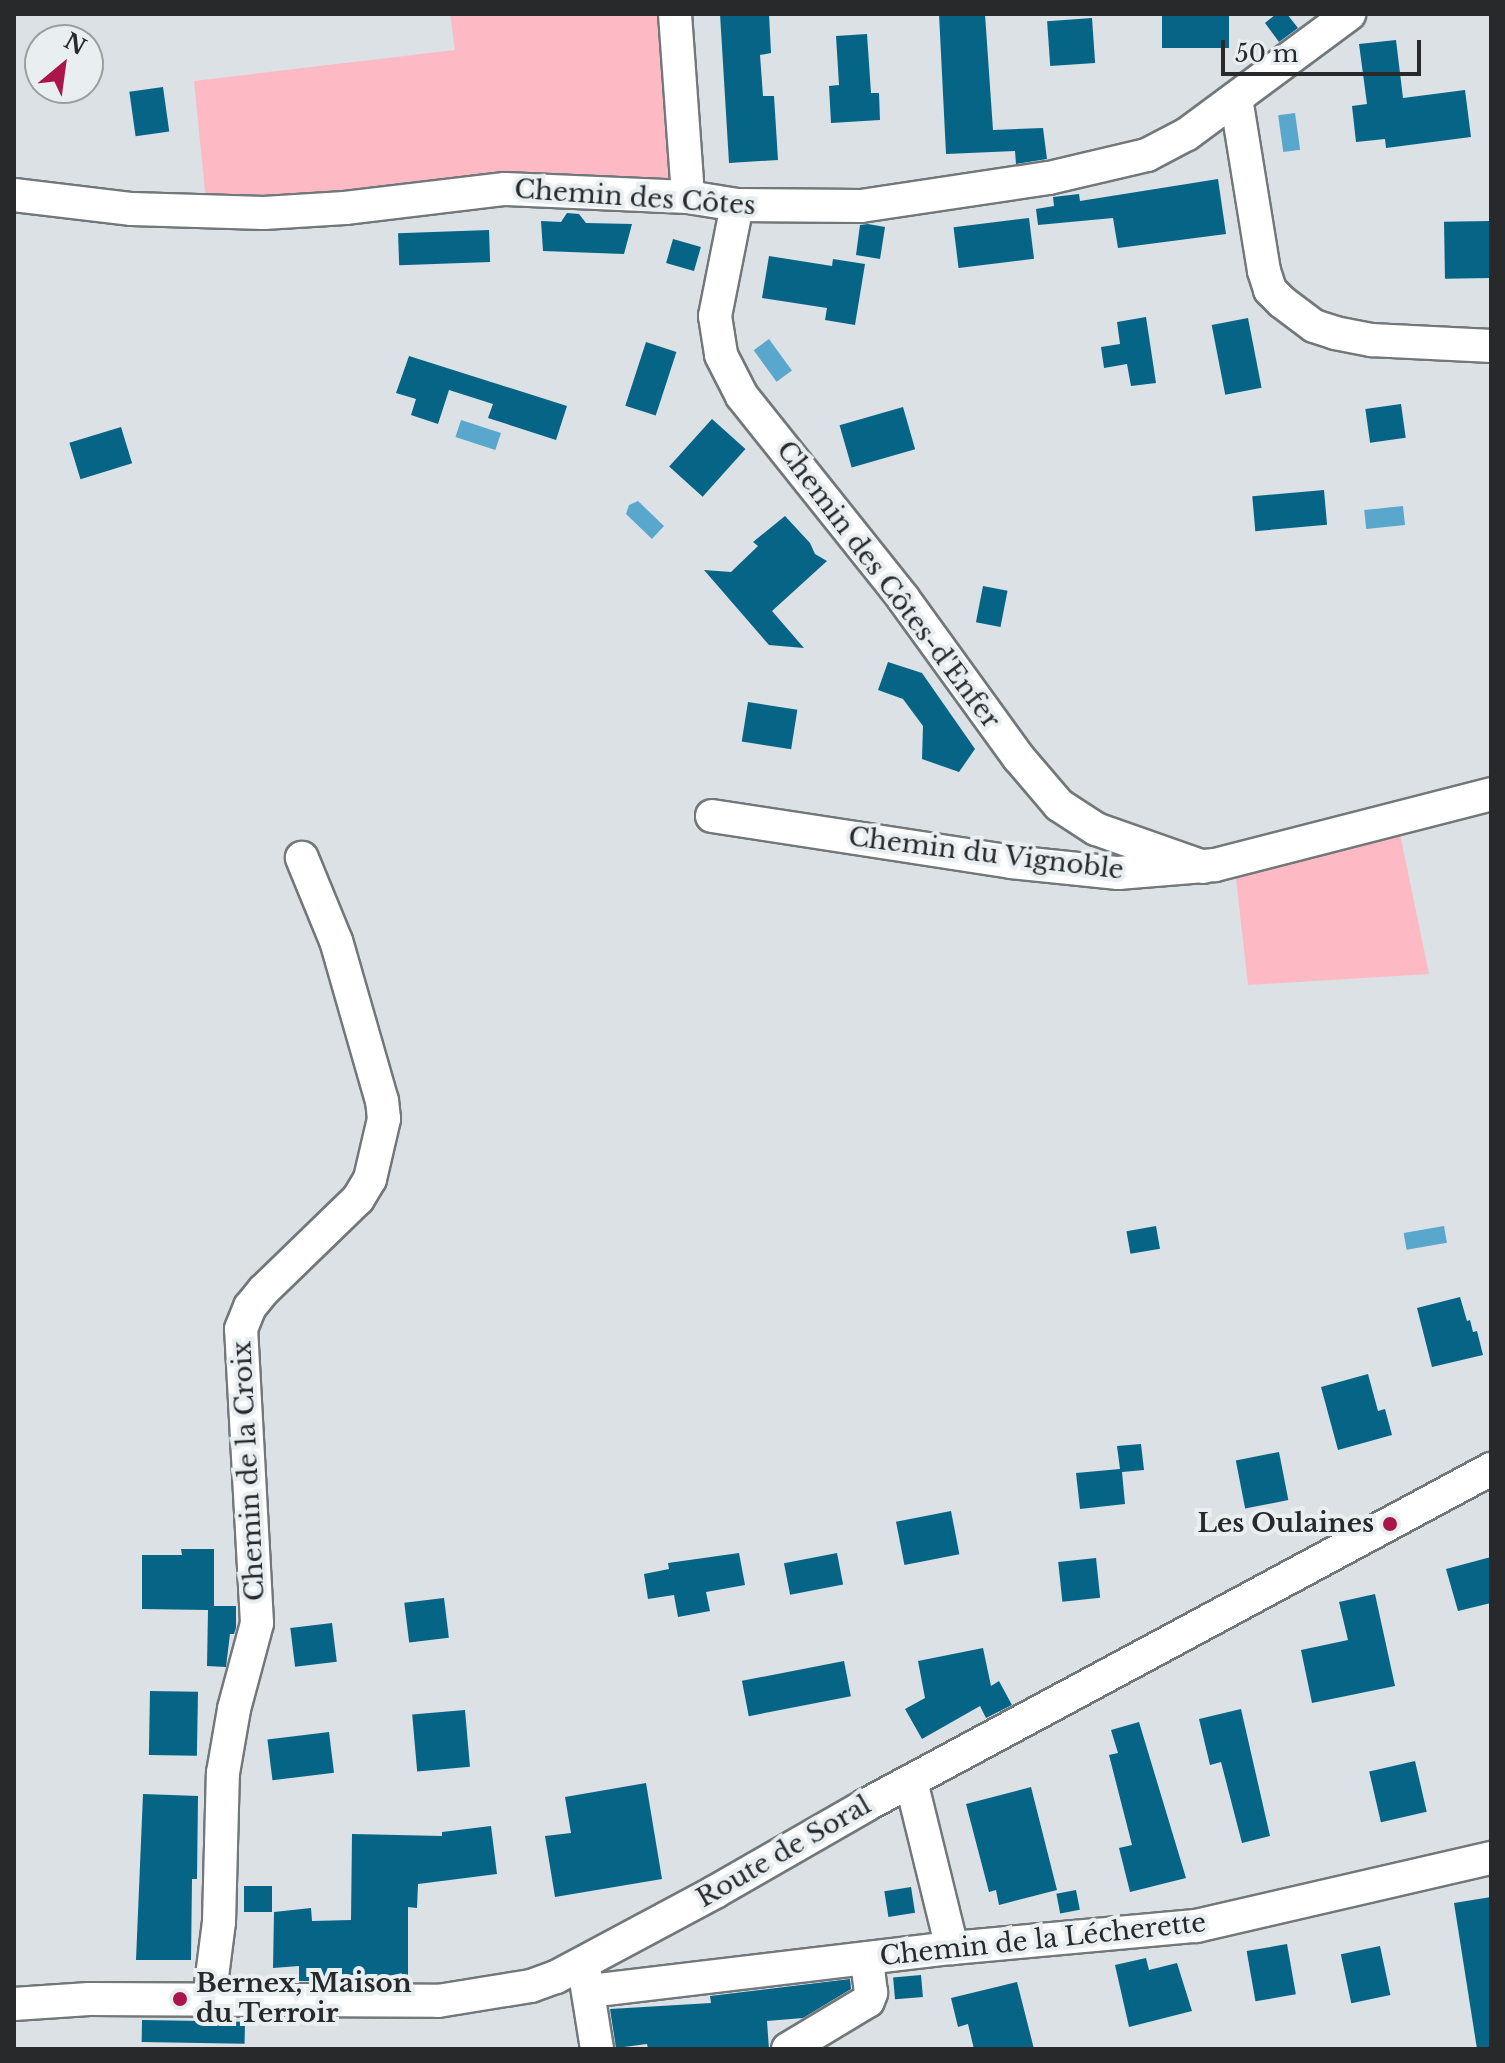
<!DOCTYPE html>
<meta charset="utf-8">
<style>
body{margin:0}
#map{position:relative;width:1505px;height:2063px;overflow:hidden;background:#dbe1e4;font-family:"Libre Baskerville",serif}
div>[style]{position:absolute}
[style*='--x']{left:calc(var(--x)*1px);top:calc(var(--y)*1px);width:calc(var(--w)*1px);rotate:calc(var(--a)*1deg)}
.green>*{inset:0;background:#fdbac5}
.water>*{inset:0;background:#59a7cc;transform-origin:0 0}
.building>*{inset:0;background:#066587;transform-origin:0 0}
.roads{filter:drop-shadow(2px 0 #72777a) drop-shadow(-2px 0 #72777a) drop-shadow(0 2px #72777a) drop-shadow(0 -2px #72777a)}
.minor>*{height:32px;margin:-16px;padding:0 16px;transform-origin:16px;border-radius:16px;background:#fff}
.dots>*{width:22px;height:22px;translate:-50% -50%;box-sizing:border-box;border:4px solid #e9eef1;border-radius:50%}
span{translate:-50% -50%;white-space:nowrap;text-align:center;line-height:1.15;-webkit-text-stroke:8px #e9eef1;paint-order:stroke}
.street-label{font-size:26px;color:#27292a}
.poi-label{font-size:26px;color:#27292a;font-weight:700}
.right{translate:-100% -50%;text-align:right}
.left{translate:0 -50%;text-align:left}
.frame{position:absolute;inset:0;border:16px solid #27292a;pointer-events:none}
.north{position:absolute;left:24px;top:24px;width:80px;height:80px;box-sizing:border-box;background:#e9eef1;border:2px solid #9b9fa1;border-radius:50%;rotate:29deg;font-size:22px;font-weight:700;line-height:32px;text-align:center;color:#27292a}
.north::after{content:'';display:block;margin:auto;width:28px;height:36px;background:#aa1649;clip-path:polygon(50% 0,100% 100%,50% 72%,0 100%)}
.scale{position:absolute;left:1221px;top:40px;width:200px;height:36px;box-sizing:border-box;border:4px solid #27292a;border-top:0;padding-left:10px;font-size:24px;line-height:28px;white-space:nowrap;color:#27292a;-webkit-text-stroke:6px #e9eef1;paint-order:stroke}
</style>
<div id="map">
<div class="green">
<div style="clip-path:polygon(450px 14px,667px 14px,676px 172px,666px 181px,206px 202px,194px 81px,455px 50px)"></div>
<div style="clip-path:polygon(1399px 829px,1429px 974px,1248px 985px,1235px 870px)"></div>
</div>
<div class="water">
<div style="left:1295px;top:113px;width:37px;height:17px;rotate:82deg"></div>
<div style="left:769px;top:339px;width:39px;height:19px;rotate:54deg"></div>
<div style="left:461px;top:420px;width:42px;height:18px;rotate:18deg"></div>
<div style="clip-path:polygon(638px 501px,664px 526px,652px 539px,626px 514px,629px 505px)"></div>
<div style="left:1403px;top:506px;width:19px;height:39px;rotate:84deg"></div>
<div style="left:1444px;top:1226px;width:17px;height:41px;rotate:80deg"></div>
</div>
<div class="building">
<div style="clip-path:polygon(720px 14px,769px 14px,771px 53px,760px 55px,763px 96px,774px 96px,778px 160px,729px 163px)"></div>
<div style="clip-path:polygon(939px 14px,985px 14px,993px 130px,1043px 128px,1047px 159px,1016px 164px,1015px 151px,946px 154px)"></div>
<div style="left:1162px;top:14px;width:67px;height:34px"></div>
<div style="clip-path:polygon(1276px 14px,1287px 14px,1298px 28px,1279px 42px,1265px 23px)"></div>
<div style="left:1092px;top:18px;width:45px;height:45px;rotate:86deg"></div>
<div style="clip-path:polygon(867px 34px,871px 93px,879px 93px,880px 120px,831px 123px,829px 86px,839px 85px,836px 36px)"></div>
<div style="clip-path:polygon(1396px 40px,1403px 98px,1465px 90px,1471px 137px,1386px 148px,1385px 139px,1356px 142px,1352px 106px,1367px 104px,1359px 44px)"></div>
<div style="left:163px;top:87px;width:45px;height:34px;rotate:82deg"></div>
<div style="clip-path:polygon(1218px 179px,1226px 234px,1118px 248px,1113px 218px,1038px 225px,1036px 209px,1054px 206px,1053px 197px,1079px 194px,1080px 201px)"></div>
<div style="clip-path:polygon(567px 213px,579px 214px,586px 223px,632px 224px,624px 254px,543px 251px,541px 221px,561px 222px)"></div>
<div style="left:1029px;top:218px;width:41px;height:76px;rotate:83deg"></div>
<div style="left:1490px;top:221px;width:57px;height:46px;rotate:89deg"></div>
<div style="clip-path:polygon(868px 224px,885px 227px,880px 259px,856px 255px,860px 225px)"></div>
<div style="left:489px;top:230px;width:32px;height:91px;rotate:88deg"></div>
<div style="left:673px;top:239px;width:29px;height:25px;rotate:16deg"></div>
<div style="clip-path:polygon(769px 256px,832px 266px,833px 259px,865px 264px,855px 325px,825px 320px,827px 308px,762px 298px)"></div>
<div style="clip-path:polygon(1146px 317px,1156px 383px,1131px 386px,1127px 364px,1104px 368px,1101px 347px,1120px 344px,1117px 322px)"></div>
<div style="left:1248px;top:318px;width:71px;height:37px;rotate:79deg"></div>
<div style="left:646px;top:342px;width:32px;height:67px;rotate:18deg"></div>
<div style="clip-path:polygon(409px 356px,567px 406px,556px 440px,488px 418px,493px 404px,449px 390px,438px 424px,411px 415px,416px 399px,396px 393px)"></div>
<div style="left:1401px;top:404px;width:34px;height:36px;rotate:82deg"></div>
<div style="left:903px;top:407px;width:44px;height:66px;rotate:74deg"></div>
<div style="left:712px;top:419px;width:45px;height:64px;rotate:42deg"></div>
<div style="left:121px;top:427px;width:38px;height:54px;rotate:73deg"></div>
<div style="left:1324px;top:490px;width:35px;height:72px;rotate:85deg"></div>
<div style="clip-path:polygon(785px 516px,810px 543px,815px 554px,827px 561px,772px 611px,804px 648px,769px 645px,704px 570px,731px 572px,758px 546px,753px 542px)"></div>
<div style="left:983px;top:586px;width:25px;height:37px;rotate:11deg"></div>
<div style="clip-path:polygon(888px 662px,922px 673px,975px 749px,959px 772px,922px 759px,923px 726px,903px 699px,878px 690px)"></div>
<div style="left:748px;top:702px;width:50px;height:40px;rotate:9deg"></div>
<div style="left:1156px;top:1226px;width:23px;height:30px;rotate:80deg"></div>
<div style="clip-path:polygon(1460px 1297px,1467px 1321px,1470px 1320px,1473px 1332px,1477px 1331px,1483px 1355px,1432px 1367px,1417px 1308px)"></div>
<div style="clip-path:polygon(1368px 1374px,1378px 1411px,1385px 1409px,1392px 1435px,1338px 1450px,1321px 1387px)"></div>
<div style="clip-path:polygon(1141px 1444px,1144px 1470px,1122px 1472px,1125px 1504px,1080px 1509px,1076px 1473px,1120px 1469px,1117px 1446px)"></div>
<div style="left:1279px;top:1452px;width:49px;height:44px;rotate:79deg"></div>
<div style="left:951px;top:1511px;width:44px;height:56px;rotate:79deg"></div>
<div style="clip-path:polygon(181px 1549px,214px 1549px,214px 1606px,236px 1606px,236px 1628px,234px 1634px,230px 1634px,226px 1667px,207px 1666px,208px 1610px,142px 1609px,142px 1555px,182px 1555px)"></div>
<div style="clip-path:polygon(739px 1553px,745px 1585px,706px 1592px,710px 1611px,678px 1617px,674px 1595px,648px 1599px,644px 1574px,669px 1569px,668px 1563px)"></div>
<div style="left:837px;top:1553px;width:32px;height:54px;rotate:79deg"></div>
<div style="clip-path:polygon(1491px 1557px,1491px 1603px,1458px 1611px,1446px 1569px)"></div>
<div style="left:1096px;top:1558px;width:40px;height:38px;rotate:84deg"></div>
<div style="clip-path:polygon(1375px 1594px,1395px 1686px,1312px 1703px,1301px 1650px,1348px 1640px,1339px 1602px)"></div>
<div style="left:444px;top:1598px;width:40px;height:40px;rotate:83deg"></div>
<div style="left:332px;top:1623px;width:39px;height:42px;rotate:83deg"></div>
<div style="clip-path:polygon(983px 1648px,991px 1686px,999px 1681px,1012px 1705px,986px 1718px,980px 1706px,922px 1739px,905px 1709px,925px 1698px,918px 1661px)"></div>
<div style="left:844px;top:1661px;width:36px;height:104px;rotate:79deg"></div>
<div style="left:150px;top:1691px;width:48px;height:64px;rotate:1deg"></div>
<div style="clip-path:polygon(1241px 1709px,1270px 1836px,1242px 1843px,1221px 1762px,1210px 1765px,1199px 1719px)"></div>
<div style="left:465px;top:1710px;width:57px;height:53px;rotate:85deg"></div>
<div style="clip-path:polygon(1139px 1722px,1186px 1878px,1130px 1892px,1119px 1848px,1132px 1845px,1109px 1755px,1118px 1753px,1111px 1730px)"></div>
<div style="left:329px;top:1732px;width:41px;height:62px;rotate:83deg"></div>
<div style="left:1415px;top:1761px;width:52px;height:47px;rotate:77deg"></div>
<div style="clip-path:polygon(646px 1783px,662px 1879px,555px 1897px,545px 1836px,571px 1833px,565px 1797px)"></div>
<div style="clip-path:polygon(1031px 1787px,1057px 1890px,999px 1905px,996px 1890px,989px 1892px,966px 1804px)"></div>
<div style="clip-path:polygon(143px 1794px,198px 1796px,197px 1879px,192px 1879px,191px 1960px,136px 1960px)"></div>
<div style="clip-path:polygon(491px 1826px,497px 1874px,418px 1884px,417px 1908px,408px 1907px,408px 1982px,299px 1981px,299px 1966px,273px 1968px,274px 1912px,311px 1908px,312px 1921px,351px 1920px,352px 1834px,442px 1836px,442px 1832px)"></div>
<div style="left:244px;top:1886px;width:28px;height:26px"></div>
<div style="left:911px;top:1887px;width:26px;height:27px;rotate:81deg"></div>
<div style="left:1076px;top:1890px;width:20px;height:20px;rotate:79deg"></div>
<div style="clip-path:polygon(1491px 1897px,1491px 2049px,1477px 2049px,1454px 1903px)"></div>
<div style="left:1287px;top:1944px;width:51px;height:41px;rotate:80deg"></div>
<div style="left:1380px;top:1946px;width:50px;height:40px;rotate:78deg"></div>
<div style="clip-path:polygon(1146px 1958px,1149px 1970px,1177px 1963px,1192px 2011px,1129px 2027px,1115px 1965px)"></div>
<div style="left:921px;top:1975px;width:22px;height:28px;rotate:85deg"></div>
<div style="clip-path:polygon(850px 1979px,851px 1989px,803px 2018px,767px 2021px,769px 2049px,648px 2049px,647px 2044px,616px 2048px,610px 2009px,711px 2003px,710px 1996px)"></div>
<div style="clip-path:polygon(1017px 1982px,1034px 2049px,974px 2049px,968px 2024px,958px 2027px,951px 1998px)"></div>
<div style="left:142px;top:2020px;width:103px;height:22px;rotate:1deg"></div>
</div>
<div class="roads">
<div class="minor">
<div style="--x:675;--y:14;--w:183;--a:85.9"></div>
<div style="--x:1236;--y:98;--w:175;--a:80.8"></div>
<div style="--x:1264;--y:271;--w:20;--a:72"></div>
<div style="--x:1270;--y:290;--w:17;--a:45"></div>
<div style="--x:1282;--y:302;--w:40;--a:37"></div>
<div style="--x:1314;--y:326;--w:22;--a:18"></div>
<div style="--x:1335;--y:333;--w:38;--a:11"></div>
<div style="--x:1372;--y:340;--w:119;--a:2.9"></div>
<div style="--x:14;--y:195;--w:119;--a:6.8"></div>
<div style="--x:132;--y:209;--w:132;--a:1.7"></div>
<div style="--x:264;--y:213;--w:81;--a:-3.5"></div>
<div style="--x:345;--y:208;--w:161;--a:-6.8"></div>
<div style="--x:505;--y:189;--w:183;--a:2.5"></div>
<div style="--x:688;--y:197;--w:50;--a:9.3"></div>
<div style="--x:737;--y:205;--w:124;--a:0.5"></div>
<div style="--x:861;--y:206;--w:190;--a:-8.5"></div>
<div style="--x:1049;--y:178;--w:101;--a:-13.2"></div>
<div style="--x:1147;--y:155;--w:45;--a:-27.7"></div>
<div style="--x:1187;--y:134;--w:202;--a:-36.5"></div>
<div style="--x:737;--y:205;--w:113;--a:101.2"></div>
<div style="--x:715;--y:316;--w:39;--a:81"></div>
<div style="--x:721;--y:355;--w:46;--a:62.9"></div>
<div style="--x:742;--y:396;--w:258;--a:51.4"></div>
<div style="--x:903;--y:598;--w:198;--a:54.1"></div>
<div style="--x:1019;--y:758;--w:62;--a:49.6"></div>
<div style="--x:1059;--y:805;--w:44;--a:33"></div>
<div style="--x:1096;--y:829;--w:114;--a:19.4"></div>
<div style="--x:712;--y:816;--w:303;--a:8.7"></div>
<div style="--x:1011;--y:862;--w:108;--a:5.9"></div>
<div style="--x:1118;--y:873;--w:97;--a:-4.7"></div>
<div style="--x:1215;--y:865;--w:285;--a:-14.4"></div>
<div style="--x:911;--y:1781;--w:172;--a:76.2"></div>
<div style="--x:585;--y:1974;--w:76;--a:80.9"></div>
<div style="--x:590;--y:1991;--w:365;--a:-6.8"></div>
<div style="--x:952;--y:1948;--w:245;--a:-5.2"></div>
<div style="--x:1196;--y:1926;--w:303;--a:-13"></div>
<div style="--x:209;--y:2000;--w:79;--a:-82.7"></div>
<div style="--x:219;--y:1922;--w:149;--a:-88.5"></div>
<div style="--x:223;--y:1773;--w:65;--a:-80.2"></div>
<div style="--x:234;--y:1709;--w:89;--a:-75"></div>
<div style="--x:257;--y:1623;--w:294;--a:-93.1"></div>
<div style="--x:241;--y:1329;--w:24;--a:-68"></div>
<div style="--x:250;--y:1307;--w:22;--a:-51"></div>
<div style="--x:264;--y:1290;--w:131;--a:-44.1"></div>
<div style="--x:358;--y:1199;--w:23;--a:-59"></div>
<div style="--x:370;--y:1179;--w:62;--a:-76.9"></div>
<div style="--x:384;--y:1119;--w:18;--a:-96"></div>
<div style="--x:382;--y:1101;--w:166;--a:-106"></div>
<div style="--x:336;--y:941;--w:90;--a:-112.3"></div>
<div style="--x:14;--y:2004;--w:75;--a:-3.8"></div>
<div style="--x:89;--y:1999;--w:349;--a:0.3"></div>
<div style="--x:438;--y:2001;--w:94;--a:-9.2"></div>
<div style="--x:531;--y:1986;--w:27;--a:-20"></div>
<div style="--x:556;--y:1977;--w:180;--a:-28.1"></div>
<div style="--x:715;--y:1892;--w:174;--a:-29.9"></div>
<div style="--x:866;--y:1805;--w:710;--a:-28.26"></div>
<div style="--x:788;--y:2049;--w:93;--a:-31"></div>
<div style="--x:868;--y:2001;--w:9;--a:-69"></div>
<div style="--x:871;--y:1993;--w:35;--a:-97"></div>
</div>
</div>
<div class="dots">
<div style="left:1390px;top:1524px;background:#aa1649"></div>
<div style="left:180px;top:1999px;background:#aa1649"></div>
</div>
<div class="street-label">
<span style="left:635px;top:198px;rotate:4deg">Chemin des Côtes</span>
<span style="left:888px;top:585px;rotate:53deg">Chemin des Côtes-d'Enfer</span>
<span style="left:986px;top:854px;rotate:7deg">Chemin du Vignoble</span>
<span style="left:249px;top:1471px;rotate:-93deg">Chemin de la Croix</span>
<span style="left:784px;top:1852px;rotate:-30deg">Route de Soral</span>
<span style="left:1043px;top:1940px;rotate:-6deg">Chemin de la Lécherette</span>
</div>
<div class="poi-label">
<span class="right" style="left:1374px;top:1524px">Les Oulaines</span>
<span class="left" style="left:196px;top:1999px">Bernex, Maison<br>du Terroir</span>
</div>
<div class="frame"></div>
<div class="north">N</div>
<div class="scale">50 m</div>
</div>
